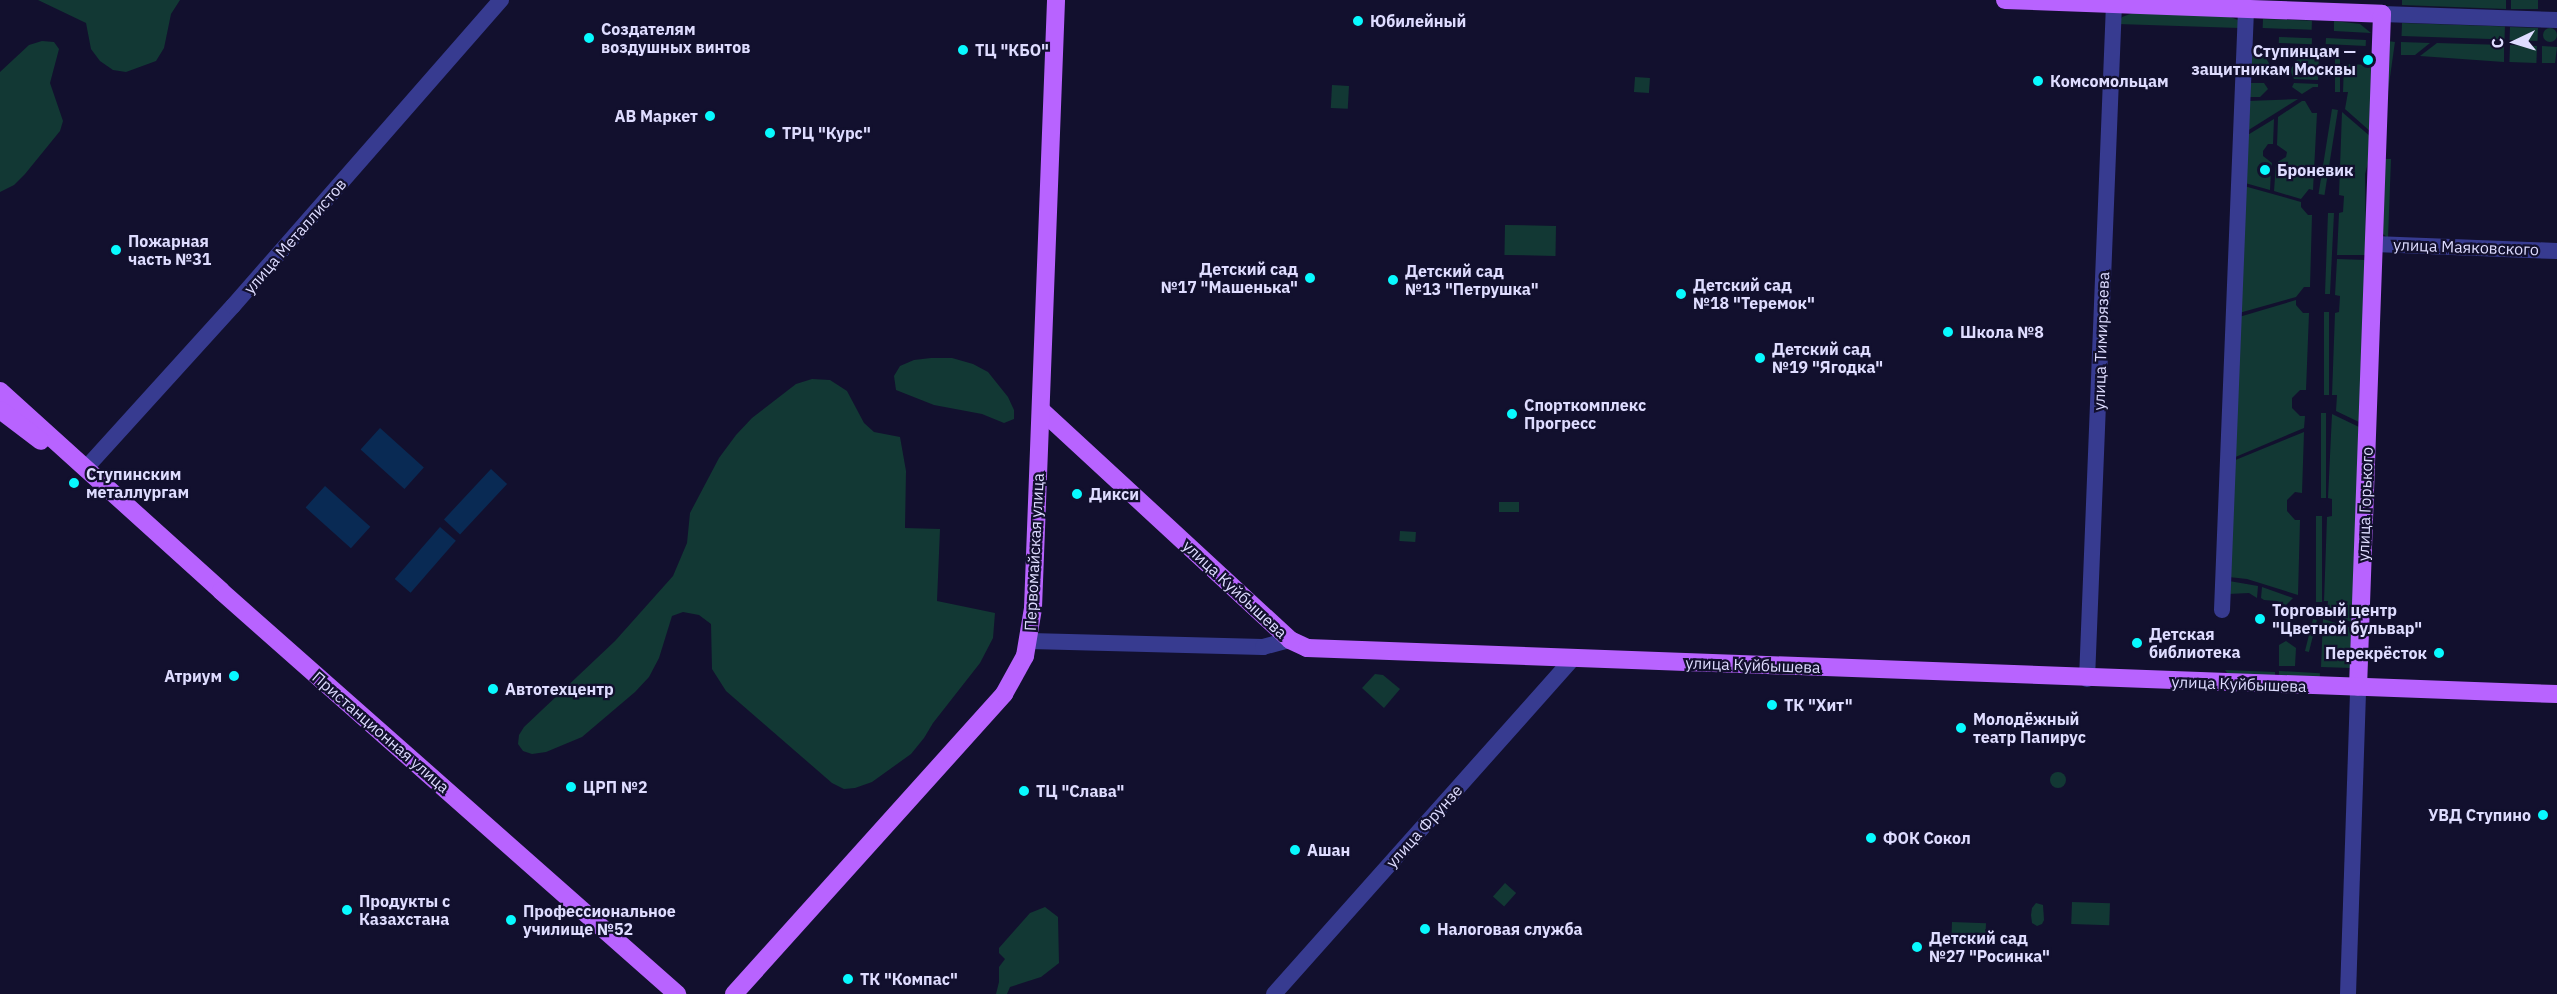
<!DOCTYPE html>
<meta charset="utf-8">
<style>
body{margin:0}
#map{position:relative;width:2557px;height:994px;overflow:hidden;background:#12102e;font-family:"IBM Plex Sans",sans-serif}
div>[style]{position:absolute}
[style*='--x']{left:calc(var(--x)*1px);top:calc(var(--y)*1px);width:calc(var(--w)*1px);rotate:calc(var(--a)*1deg)}
.green>*{inset:0;background:#123834;transform-origin:0 0}
.round{border-radius:50%}
.water>*{inset:0;background:#092a54;transform-origin:0 0}
.minor>*{height:16px;margin:-8px;padding:0 8px;transform-origin:8px;border-radius:8px;background:#373b90}
.major>*{height:18px;margin:-9px;padding:0 9px;transform-origin:9px;border-radius:9px;background:#b863ff}
.dots>*{width:16px;height:16px;translate:-50% -50%;box-sizing:border-box;border:3px solid #12102e;border-radius:50%}
span{translate:-50% -50%;white-space:nowrap;text-align:center;line-height:1.15;-webkit-text-stroke:4.5px #12102e;paint-order:stroke}
.poi-label{font-size:16px;color:#dedcff;font-weight:700}
.left{translate:0 -50%;text-align:left}
.right{translate:-100% -50%;text-align:right}
.street-label{font-size:16px;color:#dedcff}
.north{position:absolute;left:2485px;top:12px;width:60px;height:60px;-webkit-text-stroke:4px #12102e;paint-order:stroke;rotate:266deg;font-size:16px;font-weight:700;line-height:24px;text-align:center;color:#dedcff}
.north::after{content:'';display:block;margin:auto;width:21px;height:27px;background:#dedcff;clip-path:polygon(50% 0,100% 100%,50% 72%,0 100%)}
</style>
<div id="map">
<div class="green">
<div style="clip-path:polygon(38px 0,180px 0,171px 14px,164px 48px,156px 61px,126px 72px,113px 70px,100px 61px,91px 49px,86px 23px)"></div>
<div style="clip-path:polygon(2402px 0,2506px 0,2506px 9px,2402px 5px)"></div>
<div style="left:2511px;top:0;width:27px;height:9px"></div>
<div style="clip-path:polygon(2133px 13px,2228px 16px,2238px 20px,2239px 28px,2118px 24px,2122px 17px)"></div>
<div style="left:2263px;top:19px;width:49px;height:9px;rotate:2deg"></div>
<div style="clip-path:polygon(2334px 21px,2360px 24px,2371px 33px,2334px 31px)"></div>
<div style="left:2402px;top:23px;width:103px;height:13px;rotate:2deg"></div>
<div style="left:2510px;top:27px;width:28px;height:13px;rotate:2deg"></div>
<div class="round" style="left:2543px;top:28px;width:14px;height:14px"></div>
<div style="left:2279px;top:37px;width:33px;height:6px;rotate:2deg"></div>
<div style="left:2326px;top:38px;width:40px;height:6px;rotate:3deg"></div>
<div style="clip-path:polygon(42px 41px,54px 42px,59px 49px,50px 83px,63px 121px,60px 131px,25px 174px,14px 185px,0 192px,0 72px,29px 45px)"></div>
<div style="left:2388px;top:41px;width:7px;height:103px;rotate:8deg"></div>
<div style="clip-path:polygon(2401px 42px,2430px 43px,2415px 55px,2401px 55px)"></div>
<div style="clip-path:polygon(2437px 43px,2504px 45px,2504px 62px,2420px 56px)"></div>
<div style="left:2510px;top:45px;width:27px;height:17px;rotate:2deg"></div>
<div style="clip-path:polygon(2542px 46px,2557px 47px,2555px 63px,2542px 63px)"></div>
<div style="clip-path:polygon(2249px 51px,2262px 51px,2271px 67px,2264px 77px,2249px 77px)"></div>
<div style="clip-path:polygon(2302px 53px,2319px 54px,2318px 80px,2294px 79px,2290px 70px)"></div>
<div style="left:2335px;top:54px;width:5px;height:38px"></div>
<div style="clip-path:polygon(2344px 64px,2373px 65px,2371px 132px,2345px 109px,2348px 92px,2343px 92px)"></div>
<div style="left:1635px;top:77px;width:15px;height:15px;rotate:4deg"></div>
<div style="clip-path:polygon(2248px 83px,2264px 83px,2268px 89px,2260px 97px,2248px 97px)"></div>
<div style="clip-path:polygon(2294px 83px,2318px 84px,2318px 87px,2313px 87px,2302px 94px,2292px 87px)"></div>
<div style="left:1332px;top:85px;width:17px;height:23px;rotate:3deg"></div>
<div style="clip-path:polygon(2298px 99px,2247px 131px,2248px 101px)"></div>
<div style="clip-path:polygon(2302px 101px,2305px 101px,2312px 113px,2317px 113px,2313px 190px,2309px 189px,2301px 199px,2274px 191px,2276px 163px,2286px 157px,2287px 152px,2277px 145px,2278px 117px)"></div>
<div style="left:2332px;top:109px;width:6px;height:86px;rotate:9deg"></div>
<div style="clip-path:polygon(2342px 112px,2371px 137px,2370px 156px,2365px 174px,2366px 255px,2337px 255px,2339px 213px,2343px 212px,2344px 196px,2339px 195px)"></div>
<div style="clip-path:polygon(2274px 119px,2273px 144px,2268px 144px,2263px 151px,2263px 156px,2272px 163px,2271px 169px,2269px 164px,2261px 164px,2261px 176px,2269px 176px,2271px 171px,2270px 190px,2245px 183px,2246px 136px)"></div>
<div style="clip-path:polygon(2384px 159px,2391px 159px,2388px 238px,2383px 234px)"></div>
<div style="clip-path:polygon(2244px 186px,2301px 202px,2301px 207px,2308px 215px,2312px 215px,2310px 287px,2304px 287px,2296px 297px,2239px 313px)"></div>
<div style="clip-path:polygon(2328px 213px,2334px 213px,2330px 294px,2325px 294px)"></div>
<div style="left:1505px;top:225px;width:51px;height:30px;rotate:1deg"></div>
<div style="clip-path:polygon(2337px 259px,2366px 260px,2359px 422px,2336px 411px,2337px 395px,2332px 395px,2335px 313px,2339px 312px,2340px 296px,2335px 295px)"></div>
<div style="clip-path:polygon(2296px 300px,2296px 305px,2303px 313px,2309px 313px,2306px 390px,2300px 390px,2292px 398px,2292px 408px,2300px 416px,2305px 416px,2304px 428px,2233px 458px,2239px 317px)"></div>
<div style="left:2324px;top:312px;width:5px;height:83px"></div>
<div style="clip-path:polygon(931px 358px,952px 358px,973px 364px,988px 372px,1008px 397px,1014px 410px,1014px 419px,1004px 423px,982px 414px,934px 405px,896px 390px,894px 376px,900px 366px,914px 360px)"></div>
<div style="clip-path:polygon(812px 379px,830px 380px,847px 391px,864px 423px,874px 432px,900px 437px,906px 471px,905px 528px,940px 529px,937px 601px,995px 613px,993px 638px,980px 663px,933px 723px,924px 738px,911px 754px,872px 782px,855px 788px,844px 789px,832px 783px,726px 691px,712px 669px,711px 624px,699px 615px,683px 612px,672px 616px,659px 658px,649px 677px,635px 692px,582px 737px,546px 752px,532px 754px,523px 751px,518px 744px,519px 735px,524px 727px,615px 641px,673px 576px,687px 543px,690px 513px,719px 458px,736px 435px,752px 418px,796px 384px)"></div>
<div style="left:2321px;top:413px;width:5px;height:85px"></div>
<div style="clip-path:polygon(2332px 414px,2359px 427px,2352px 622px,2327px 615px,2328px 601px,2324px 601px,2327px 517px,2332px 516px,2332px 499px,2328px 498px)"></div>
<div style="clip-path:polygon(2304px 432px,2302px 493px,2295px 492px,2287px 500px,2287px 511px,2295px 520px,2300px 520px,2298px 595px,2247px 579px,2229px 577px,2233px 461px)"></div>
<div style="left:1499px;top:502px;width:20px;height:10px"></div>
<div style="left:2316px;top:516px;width:6px;height:86px"></div>
<div style="left:1400px;top:531px;width:16px;height:10px;rotate:4deg"></div>
<div style="clip-path:polygon(2229px 581px,2258px 586px,2257px 598px,2249px 593px,2228px 594px)"></div>
<div style="clip-path:polygon(2262px 587px,2293px 598px,2286px 605px,2277px 601px,2264px 600px,2261px 598px)"></div>
<div style="left:2313px;top:619px;width:4px;height:33px;rotate:14deg"></div>
<div style="clip-path:polygon(2323px 619px,2352px 628px,2351px 668px,2321px 667px)"></div>
<div style="clip-path:polygon(2286px 641px,2296px 648px,2295px 666px,2279px 666px,2279px 645px)"></div>
<div style="clip-path:polygon(2225px 670px,2275px 672px,2275px 678px,2230px 677px)"></div>
<div style="left:2279px;top:671px;width:41px;height:7px;rotate:3deg"></div>
<div style="clip-path:polygon(1375px 674px,1383px 675px,1400px 689px,1384px 708px,1362px 688px)"></div>
<div class="round" style="left:2050px;top:772px;width:16px;height:16px"></div>
<div style="left:1505px;top:883px;width:15px;height:18px;rotate:42deg"></div>
<div style="left:2072px;top:902px;width:38px;height:22px;rotate:2deg"></div>
<div style="clip-path:polygon(2036px 903px,2043px 905px,2044px 920px,2042px 924px,2037px 926px,2032px 923px,2031px 915px,2032px 908px)"></div>
<div style="clip-path:polygon(1045px 907px,1058px 917px,1059px 963px,1041px 977px,1010px 987px,1007px 994px,996px 994px,999px 982px,999px 967px,1005px 959px,999px 953px,999px 948px,1030px 913px)"></div>
<div style="left:1952px;top:922px;width:34px;height:15px;rotate:2deg"></div>
</div>
<div class="water">
<div style="left:380px;top:428px;width:59px;height:29px;rotate:42deg"></div>
<div style="left:491px;top:469px;width:22px;height:69px;rotate:43deg"></div>
<div style="left:325px;top:486px;width:61px;height:29px;rotate:42deg"></div>
<div style="left:440px;top:527px;width:21px;height:69px;rotate:41deg"></div>
</div>
<div class="minor">
<div style="--x:2382;--y:14;--w:175;--a:2"></div>
<div style="--x:2374;--y:244;--w:183;--a:2.2"></div>
<div style="--x:85;--y:469;--w:220;--a:-47.8"></div>
<div style="--x:233;--y:306;--w:407;--a:-48.8"></div>
<div style="--x:2222;--y:610;--w:601;--a:-87.71"></div>
<div style="--x:1030;--y:641;--w:233;--a:1.5"></div>
<div style="--x:1263;--y:647;--w:28;--a:-15"></div>
<div style="--x:2087;--y:679;--w:676;--a:-87.71"></div>
<div style="--x:1274;--y:994;--w:450;--a:-48.3"></div>
<div style="--x:2348;--y:994;--w:307;--a:-88.1"></div>
</div>
<div class="major">
<div style="--x:2005;--y:0;--w:377;--a:2.1"></div>
<div style="--x:2382;--y:14;--w:673;--a:92.04"></div>
<div style="--x:0;--y:391;--w:298;--a:42.1"></div>
<div style="--x:221;--y:591;--w:609;--a:41.47"></div>
<div style="--x:0;--y:410;--w:51;--a:37.1"></div>
<div style="--x:1041;--y:410;--w:339;--a:42.7"></div>
<div style="--x:1290;--y:640;--w:19;--a:25"></div>
<div style="--x:1307;--y:648;--w:1251;--a:2.11"></div>
<div style="--x:734;--y:994;--w:404;--a:-48"></div>
<div style="--x:1004;--y:694;--w:43;--a:-61.1"></div>
<div style="--x:1025;--y:656;--w:49;--a:-80.5"></div>
<div style="--x:1033;--y:608;--w:608;--a:-87.83"></div>
</div>
<div class="dots">
<div style="left:1358px;top:21px;background:#08faff"></div>
<div style="left:589px;top:38px;background:#08faff"></div>
<div style="left:963px;top:50px;background:#08faff"></div>
<div style="left:2368px;top:60px;background:#08faff"></div>
<div style="left:2038px;top:81px;background:#08faff"></div>
<div style="left:710px;top:116px;background:#08faff"></div>
<div style="left:770px;top:133px;background:#08faff"></div>
<div style="left:2265px;top:170px;background:#08faff"></div>
<div style="left:116px;top:250px;background:#08faff"></div>
<div style="left:1310px;top:278px;background:#08faff"></div>
<div style="left:1393px;top:280px;background:#08faff"></div>
<div style="left:1681px;top:294px;background:#08faff"></div>
<div style="left:1948px;top:332px;background:#08faff"></div>
<div style="left:1760px;top:358px;background:#08faff"></div>
<div style="left:1512px;top:414px;background:#08faff"></div>
<div style="left:74px;top:483px;background:#08faff"></div>
<div style="left:1077px;top:494px;background:#08faff"></div>
<div style="left:2260px;top:619px;background:#08faff"></div>
<div style="left:2137px;top:643px;background:#08faff"></div>
<div style="left:2439px;top:653px;background:#08faff"></div>
<div style="left:234px;top:676px;background:#08faff"></div>
<div style="left:493px;top:689px;background:#08faff"></div>
<div style="left:1772px;top:705px;background:#08faff"></div>
<div style="left:1961px;top:728px;background:#08faff"></div>
<div style="left:571px;top:787px;background:#08faff"></div>
<div style="left:1024px;top:791px;background:#08faff"></div>
<div style="left:2543px;top:815px;background:#08faff"></div>
<div style="left:1871px;top:838px;background:#08faff"></div>
<div style="left:1295px;top:850px;background:#08faff"></div>
<div style="left:347px;top:910px;background:#08faff"></div>
<div style="left:511px;top:920px;background:#08faff"></div>
<div style="left:1425px;top:929px;background:#08faff"></div>
<div style="left:1917px;top:947px;background:#08faff"></div>
<div style="left:848px;top:979px;background:#08faff"></div>
</div>
<div class="poi-label">
<span class="left" style="left:1370px;top:21px">Юбилейный</span>
<span class="left" style="left:601px;top:38px">Создателям<br>воздушных винтов</span>
<span class="left" style="left:975px;top:50px">ТЦ "КБО"</span>
<span class="right" style="left:2356px;top:60px">Ступинцам —<br>защитникам Москвы</span>
<span class="left" style="left:2050px;top:81px">Комсомольцам</span>
<span class="right" style="left:698px;top:116px">АВ Маркет</span>
<span class="left" style="left:782px;top:133px">ТРЦ "Курс"</span>
<span class="left" style="left:2277px;top:170px">Броневик</span>
<span class="left" style="left:128px;top:250px">Пожарная<br>часть №31</span>
<span class="right" style="left:1298px;top:278px">Детский сад<br>№17 "Машенька"</span>
<span class="left" style="left:1405px;top:280px">Детский сад<br>№13 "Петрушка"</span>
<span class="left" style="left:1693px;top:294px">Детский сад<br>№18 "Теремок"</span>
<span class="left" style="left:1960px;top:332px">Школа №8</span>
<span class="left" style="left:1772px;top:358px">Детский сад<br>№19 "Ягодка"</span>
<span class="left" style="left:1524px;top:414px">Спорткомплекс<br>Прогресс</span>
<span class="left" style="left:86px;top:483px">Ступинским<br>металлургам</span>
<span class="left" style="left:1089px;top:494px">Дикси</span>
<span class="left" style="left:2272px;top:619px">Торговый центр<br>"Цветной бульвар"</span>
<span class="left" style="left:2149px;top:643px">Детская<br>библиотека</span>
<span class="right" style="left:2427px;top:653px">Перекрёсток</span>
<span class="right" style="left:222px;top:676px">Атриум</span>
<span class="left" style="left:505px;top:689px">Автотехцентр</span>
<span class="left" style="left:1784px;top:705px">ТК "Хит"</span>
<span class="left" style="left:1973px;top:728px">Молодёжный<br>театр Папирус</span>
<span class="left" style="left:583px;top:787px">ЦРП №2</span>
<span class="left" style="left:1036px;top:791px">ТЦ "Слава"</span>
<span class="right" style="left:2531px;top:815px">УВД Ступино</span>
<span class="left" style="left:1883px;top:838px">ФОК Сокол</span>
<span class="left" style="left:1307px;top:850px">Ашан</span>
<span class="left" style="left:359px;top:910px">Продукты с<br>Казахстана</span>
<span class="left" style="left:523px;top:920px">Профессиональное<br>училище №52</span>
<span class="left" style="left:1437px;top:929px">Налоговая служба</span>
<span class="left" style="left:1929px;top:947px">Детский сад<br>№27 "Росинка"</span>
<span class="left" style="left:860px;top:979px">ТК "Компас"</span>
</div>
<div class="street-label">
<span style="left:295px;top:236px;rotate:-49deg">улица Металлистов</span>
<span style="left:2466px;top:247px;rotate:2deg">улица Маяковского</span>
<span style="left:2101px;top:341px;rotate:-88deg">улица Тимирязева</span>
<span style="left:2365px;top:504px;rotate:-88deg">улица Горького</span>
<span style="left:1034px;top:552px;rotate:-87deg">Первомайская улица</span>
<span style="left:1235px;top:589px;rotate:43deg">улица Куйбышева</span>
<span style="left:1753px;top:665px;rotate:2deg">улица Куйбышева</span>
<span style="left:2239px;top:684px;rotate:2deg">улица Куйбышева</span>
<span style="left:381px;top:732px;rotate:41deg">Пристанционная улица</span>
<span style="left:1424px;top:826px;rotate:-48deg">улица Фрунзе</span>
</div>
<div class="north">С</div>
</div>
